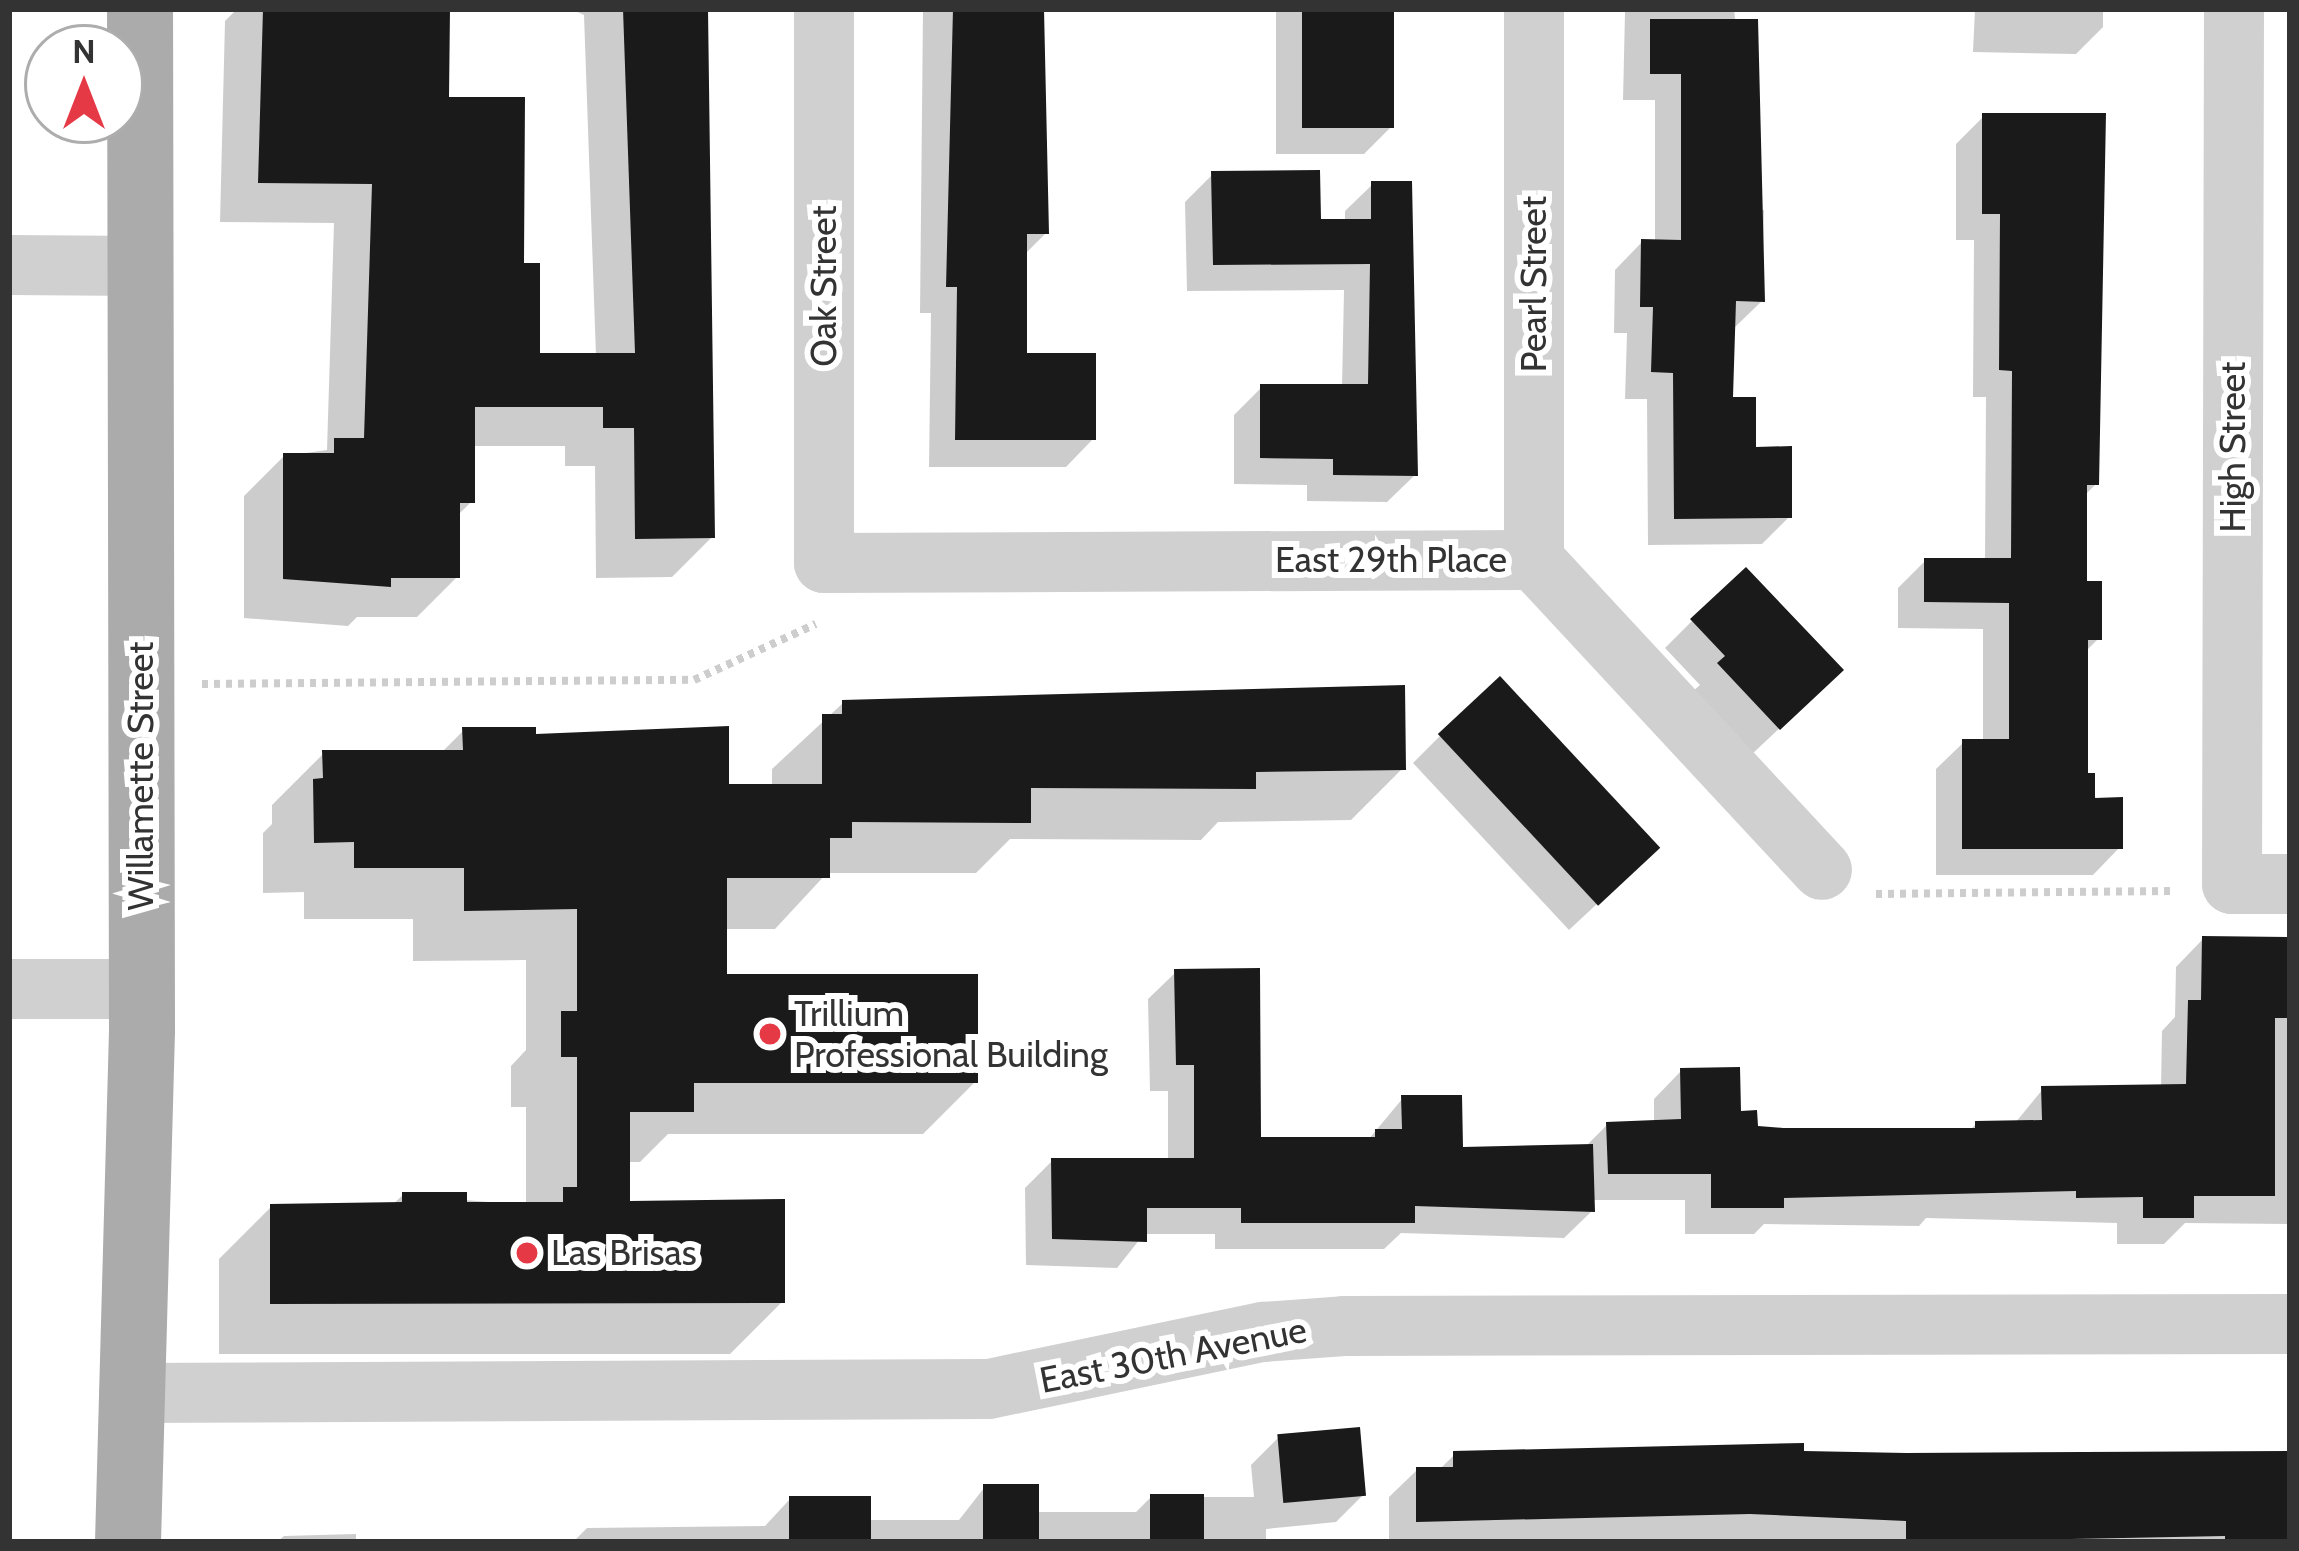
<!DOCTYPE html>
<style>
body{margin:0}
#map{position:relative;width:2299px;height:1551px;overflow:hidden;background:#fff;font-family:Cabin,sans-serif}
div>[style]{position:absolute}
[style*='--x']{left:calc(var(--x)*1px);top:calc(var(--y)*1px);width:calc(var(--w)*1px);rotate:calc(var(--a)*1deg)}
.shadow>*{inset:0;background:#0003}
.building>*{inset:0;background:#1a1a1a;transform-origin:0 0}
.path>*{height:8px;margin-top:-4px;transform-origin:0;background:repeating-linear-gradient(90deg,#cdcdcd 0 6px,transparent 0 12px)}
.minor>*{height:60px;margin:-30px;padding:0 30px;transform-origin:30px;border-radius:30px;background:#d0d0d0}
.major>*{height:66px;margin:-33px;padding:0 33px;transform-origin:33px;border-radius:33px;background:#ababab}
.dots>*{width:33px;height:33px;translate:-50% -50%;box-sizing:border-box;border:6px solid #fff;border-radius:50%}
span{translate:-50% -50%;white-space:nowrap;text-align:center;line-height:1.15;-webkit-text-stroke:12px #fff;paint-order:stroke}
.street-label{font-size:36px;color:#333}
.poi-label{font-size:36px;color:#333}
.left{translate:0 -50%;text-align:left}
.frame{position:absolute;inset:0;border:12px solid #333;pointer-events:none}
.north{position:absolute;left:24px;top:24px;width:120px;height:120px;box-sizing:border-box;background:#fff;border:3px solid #adadad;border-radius:50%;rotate:0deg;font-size:33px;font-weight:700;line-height:48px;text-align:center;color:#333}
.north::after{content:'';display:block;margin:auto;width:42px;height:54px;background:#e63946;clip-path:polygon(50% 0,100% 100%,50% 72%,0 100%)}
</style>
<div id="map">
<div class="shadow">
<div style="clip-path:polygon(237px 9px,447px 9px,446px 100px,521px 266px,537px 356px,596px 356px,584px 15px,571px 9px,705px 9px,712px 537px,672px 577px,596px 578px,595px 466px,565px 466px,565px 446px,472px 446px,472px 501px,457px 516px,457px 577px,417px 617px,357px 617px,348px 626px,244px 618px,244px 496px,284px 456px,327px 450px,334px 223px,220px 222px,225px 21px)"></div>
<div style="clip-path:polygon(923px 9px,1039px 9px,1046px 233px,1024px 255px,1024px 356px,1093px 439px,1066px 467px,929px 467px,931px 313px,920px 313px)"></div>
<div style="clip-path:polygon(1276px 9px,1391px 9px,1391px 127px,1364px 154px,1276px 154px)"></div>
<div style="clip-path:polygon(1613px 9px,1734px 9px,1755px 210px,1764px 210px,1762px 301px,1734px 328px,1730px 400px,1789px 517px,1762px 544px,1648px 545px,1647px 399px,1625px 399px,1627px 333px,1614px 333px,1615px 270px,1642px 242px,1655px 243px,1655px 100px,1623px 100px,1625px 12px)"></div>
<div style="clip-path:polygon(1975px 9px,2103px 9px,2103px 27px,2076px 54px,1973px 52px)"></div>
<div style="clip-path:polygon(1984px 116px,2096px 484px,2084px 496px,2084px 584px,2099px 638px,2085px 652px,2085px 776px,2120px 847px,2093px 875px,1936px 875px,1936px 769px,1964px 742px,1983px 742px,1983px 629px,1898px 628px,1898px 588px,1925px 561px,1985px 561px,1986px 397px,1973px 397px,1974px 240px,1956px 240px,1956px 144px)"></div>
<div style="clip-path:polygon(1213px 174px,1318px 222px,1345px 222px,1345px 211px,1373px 184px,1415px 475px,1387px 502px,1307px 501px,1307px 485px,1234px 484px,1234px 415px,1262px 387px,1342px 387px,1344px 290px,1187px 291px,1185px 202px)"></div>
<div style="clip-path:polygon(1692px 621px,1813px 697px,1751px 755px,1692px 692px,1700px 685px,1665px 648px)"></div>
<div style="clip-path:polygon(843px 703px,1403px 768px,1351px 820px,1218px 822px,1201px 840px,1010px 839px,976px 873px,827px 873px,775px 929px,724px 929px,724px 977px,975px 1082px,923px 1134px,668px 1134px,640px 1162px,627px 1162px,627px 1204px,782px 1302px,730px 1354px,219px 1354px,219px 1259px,271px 1207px,392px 1205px,403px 1195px,526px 1205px,526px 1107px,511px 1107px,511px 1066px,526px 1050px,526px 960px,413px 961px,413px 919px,304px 919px,304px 892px,263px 893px,263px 833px,272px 824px,272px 805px,324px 753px,441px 753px,464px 730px,533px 737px,726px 787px,772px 787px,772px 769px)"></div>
<div style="clip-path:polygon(1440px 736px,1629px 874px,1569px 930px,1413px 763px)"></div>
<div style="clip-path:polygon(2203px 939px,2290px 940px,2290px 1224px,2185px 1223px,2164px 1244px,2117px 1244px,2117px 1223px,1926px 1218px,1919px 1226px,1764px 1224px,1754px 1234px,1685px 1234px,1685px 1200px,1592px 1200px,1592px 1211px,1564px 1238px,1401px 1233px,1384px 1249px,1215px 1249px,1215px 1234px,1144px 1234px,1117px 1268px,1026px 1265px,1025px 1188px,1052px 1161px,1168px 1161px,1168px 1091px,1150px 1091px,1148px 999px,1176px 972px,1258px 1140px,1368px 1140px,1403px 1098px,1460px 1150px,1584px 1148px,1607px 1125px,1654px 1123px,1654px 1099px,1681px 1071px,1755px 1128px,1969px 1131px,1976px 1124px,2015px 1123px,2043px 1089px,2161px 1088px,2162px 1031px,2175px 1017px,2176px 967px)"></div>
<div style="clip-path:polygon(1278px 1438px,1363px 1495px,1336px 1522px,1266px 1529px,1266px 1542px,573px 1542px,587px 1528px,765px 1526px,790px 1499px,868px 1520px,959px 1520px,984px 1488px,1036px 1512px,1136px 1512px,1151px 1497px,1254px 1497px,1251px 1465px)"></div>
<div style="clip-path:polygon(1455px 1454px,2290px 1454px,2290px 1542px,1389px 1542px,1389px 1497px,1417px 1470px,1439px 1470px)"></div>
<div style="clip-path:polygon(356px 1534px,356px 1542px,277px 1542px,284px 1536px)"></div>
</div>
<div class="building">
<div style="clip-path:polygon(263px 9px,450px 9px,449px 97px,525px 97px,524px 263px,540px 263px,540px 353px,635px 353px,623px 9px,708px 9px,715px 538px,635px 539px,634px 428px,603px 428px,603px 407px,475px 407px,475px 503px,460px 503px,460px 578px,391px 578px,391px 587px,283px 579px,283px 453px,334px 453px,334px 438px,364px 438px,372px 184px,258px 183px)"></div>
<div style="clip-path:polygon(953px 9px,1044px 9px,1049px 234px,1027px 234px,1027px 353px,1096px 353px,1096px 440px,955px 440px,957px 287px,946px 287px)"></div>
<div style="left:1302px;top:9px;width:92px;height:119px"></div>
<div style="clip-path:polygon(1650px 19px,1758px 19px,1765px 302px,1736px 301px,1733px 397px,1756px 397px,1756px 447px,1792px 446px,1792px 518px,1674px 519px,1673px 373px,1651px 372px,1653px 307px,1640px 307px,1641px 239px,1681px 240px,1681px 74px,1650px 74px)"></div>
<div style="clip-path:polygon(1982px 113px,2106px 113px,2099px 485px,2087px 485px,2087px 581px,2102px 581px,2102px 640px,2088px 640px,2088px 773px,2095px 773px,2095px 798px,2123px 797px,2123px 849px,1962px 849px,1962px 739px,2009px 739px,2009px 603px,1924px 602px,1924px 558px,2011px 558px,2012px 371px,1999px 370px,2000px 214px,1982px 214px)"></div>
<div style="clip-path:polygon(1320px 170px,1321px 219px,1371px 219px,1371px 181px,1412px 181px,1418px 476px,1333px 475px,1333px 459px,1260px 458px,1260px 384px,1368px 384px,1370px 264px,1213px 265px,1211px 171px)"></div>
<div style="clip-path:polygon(1746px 567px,1844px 670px,1780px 730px,1717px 663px,1725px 656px,1690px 619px)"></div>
<div style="left:1500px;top:676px;width:235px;height:85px;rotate:47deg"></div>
<div style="clip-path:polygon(1405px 685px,1406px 770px,1256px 772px,1256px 789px,1031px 788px,1031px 823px,852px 822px,852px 838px,830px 838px,830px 878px,727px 878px,727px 974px,978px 974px,978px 1083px,694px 1083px,694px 1112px,630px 1112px,630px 1201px,785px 1199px,785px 1303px,270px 1304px,270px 1204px,402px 1202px,402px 1192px,467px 1192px,467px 1202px,563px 1202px,563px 1187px,577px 1187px,577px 1057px,561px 1057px,561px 1011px,577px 1011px,577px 909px,464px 911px,464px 868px,354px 868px,354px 842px,314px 843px,313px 779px,323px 778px,322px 750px,463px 750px,462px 727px,536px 727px,536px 734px,729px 726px,729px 784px,822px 784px,822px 714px,842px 714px,842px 700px)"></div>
<div style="clip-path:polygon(2202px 936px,2290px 937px,2290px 1018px,2275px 1018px,2275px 1196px,2194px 1196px,2194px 1218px,2143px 1218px,2143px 1197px,2076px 1198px,2076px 1191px,1784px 1198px,1784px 1208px,1711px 1208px,1711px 1174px,1608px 1174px,1606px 1122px,1681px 1119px,1680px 1068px,1740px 1067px,1741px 1111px,1757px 1110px,1758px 1126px,1783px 1128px,1975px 1128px,1975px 1121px,2042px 1120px,2041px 1086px,2186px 1084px,2188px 1000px,2201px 1000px)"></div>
<div style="clip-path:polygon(1260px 968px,1261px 1137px,1375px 1137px,1375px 1129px,1402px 1129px,1401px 1095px,1462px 1095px,1463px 1147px,1593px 1144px,1595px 1212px,1415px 1206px,1415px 1223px,1241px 1223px,1241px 1208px,1147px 1208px,1147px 1242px,1052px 1239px,1051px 1158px,1194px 1158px,1194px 1065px,1176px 1065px,1174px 969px)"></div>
<div style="left:1360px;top:1427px;width:69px;height:83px;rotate:85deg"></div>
<div style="clip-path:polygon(1804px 1443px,1804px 1451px,1906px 1453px,2290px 1451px,2290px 1542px,2225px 1542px,2225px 1536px,1906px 1542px,1906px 1521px,1750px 1514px,1416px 1522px,1416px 1467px,1453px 1467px,1453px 1451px)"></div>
<div style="left:1039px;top:1484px;width:58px;height:56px;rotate:90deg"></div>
<div style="left:1150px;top:1494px;width:54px;height:48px"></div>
<div style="left:789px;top:1496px;width:82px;height:46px"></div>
</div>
<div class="path">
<div style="--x:202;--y:684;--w:492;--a:-0.5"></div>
<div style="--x:694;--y:680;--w:134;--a:-24.7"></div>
<div style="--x:1876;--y:894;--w:297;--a:-0.6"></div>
</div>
<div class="minor">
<div style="--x:824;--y:9;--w:554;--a:90"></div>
<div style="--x:824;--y:563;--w:710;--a:-0.24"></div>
<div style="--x:1534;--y:560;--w:423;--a:47.1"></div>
<div style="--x:1534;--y:9;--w:551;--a:90"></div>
<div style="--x:2234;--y:9;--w:875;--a:90.13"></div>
<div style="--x:2232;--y:884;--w:58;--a:0"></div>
<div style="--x:9;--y:265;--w:131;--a:0.4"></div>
<div style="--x:9;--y:989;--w:133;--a:0"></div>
<div style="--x:129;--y:1393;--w:860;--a:-0.27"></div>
<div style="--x:989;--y:1389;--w:280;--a:-11.8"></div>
<div style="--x:1263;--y:1332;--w:81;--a:-4.2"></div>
<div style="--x:1344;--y:1326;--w:946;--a:-0.12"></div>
</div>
<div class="major">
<div style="--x:128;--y:1542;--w:512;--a:-88.43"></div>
<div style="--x:142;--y:1030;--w:1021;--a:-90.11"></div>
</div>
<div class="dots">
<div style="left:770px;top:1034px;background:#e63946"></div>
<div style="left:527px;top:1253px;background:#e63946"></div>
</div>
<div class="street-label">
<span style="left:1534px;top:284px;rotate:-90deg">Pearl Street</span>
<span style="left:824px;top:286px;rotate:-90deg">Oak Street</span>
<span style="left:2233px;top:447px;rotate:-90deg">High Street</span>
<span style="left:1391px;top:560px">East 29th Place</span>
<span style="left:141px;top:776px;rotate:-90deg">Willamette Street</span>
<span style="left:1173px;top:1355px;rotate:-11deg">East 30th Avenue</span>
</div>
<div class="poi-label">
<span class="left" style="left:794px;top:1034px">Trillium<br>Professional Building</span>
<span class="left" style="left:551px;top:1253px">Las Brisas</span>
</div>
<div class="frame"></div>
<div class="north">N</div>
</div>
